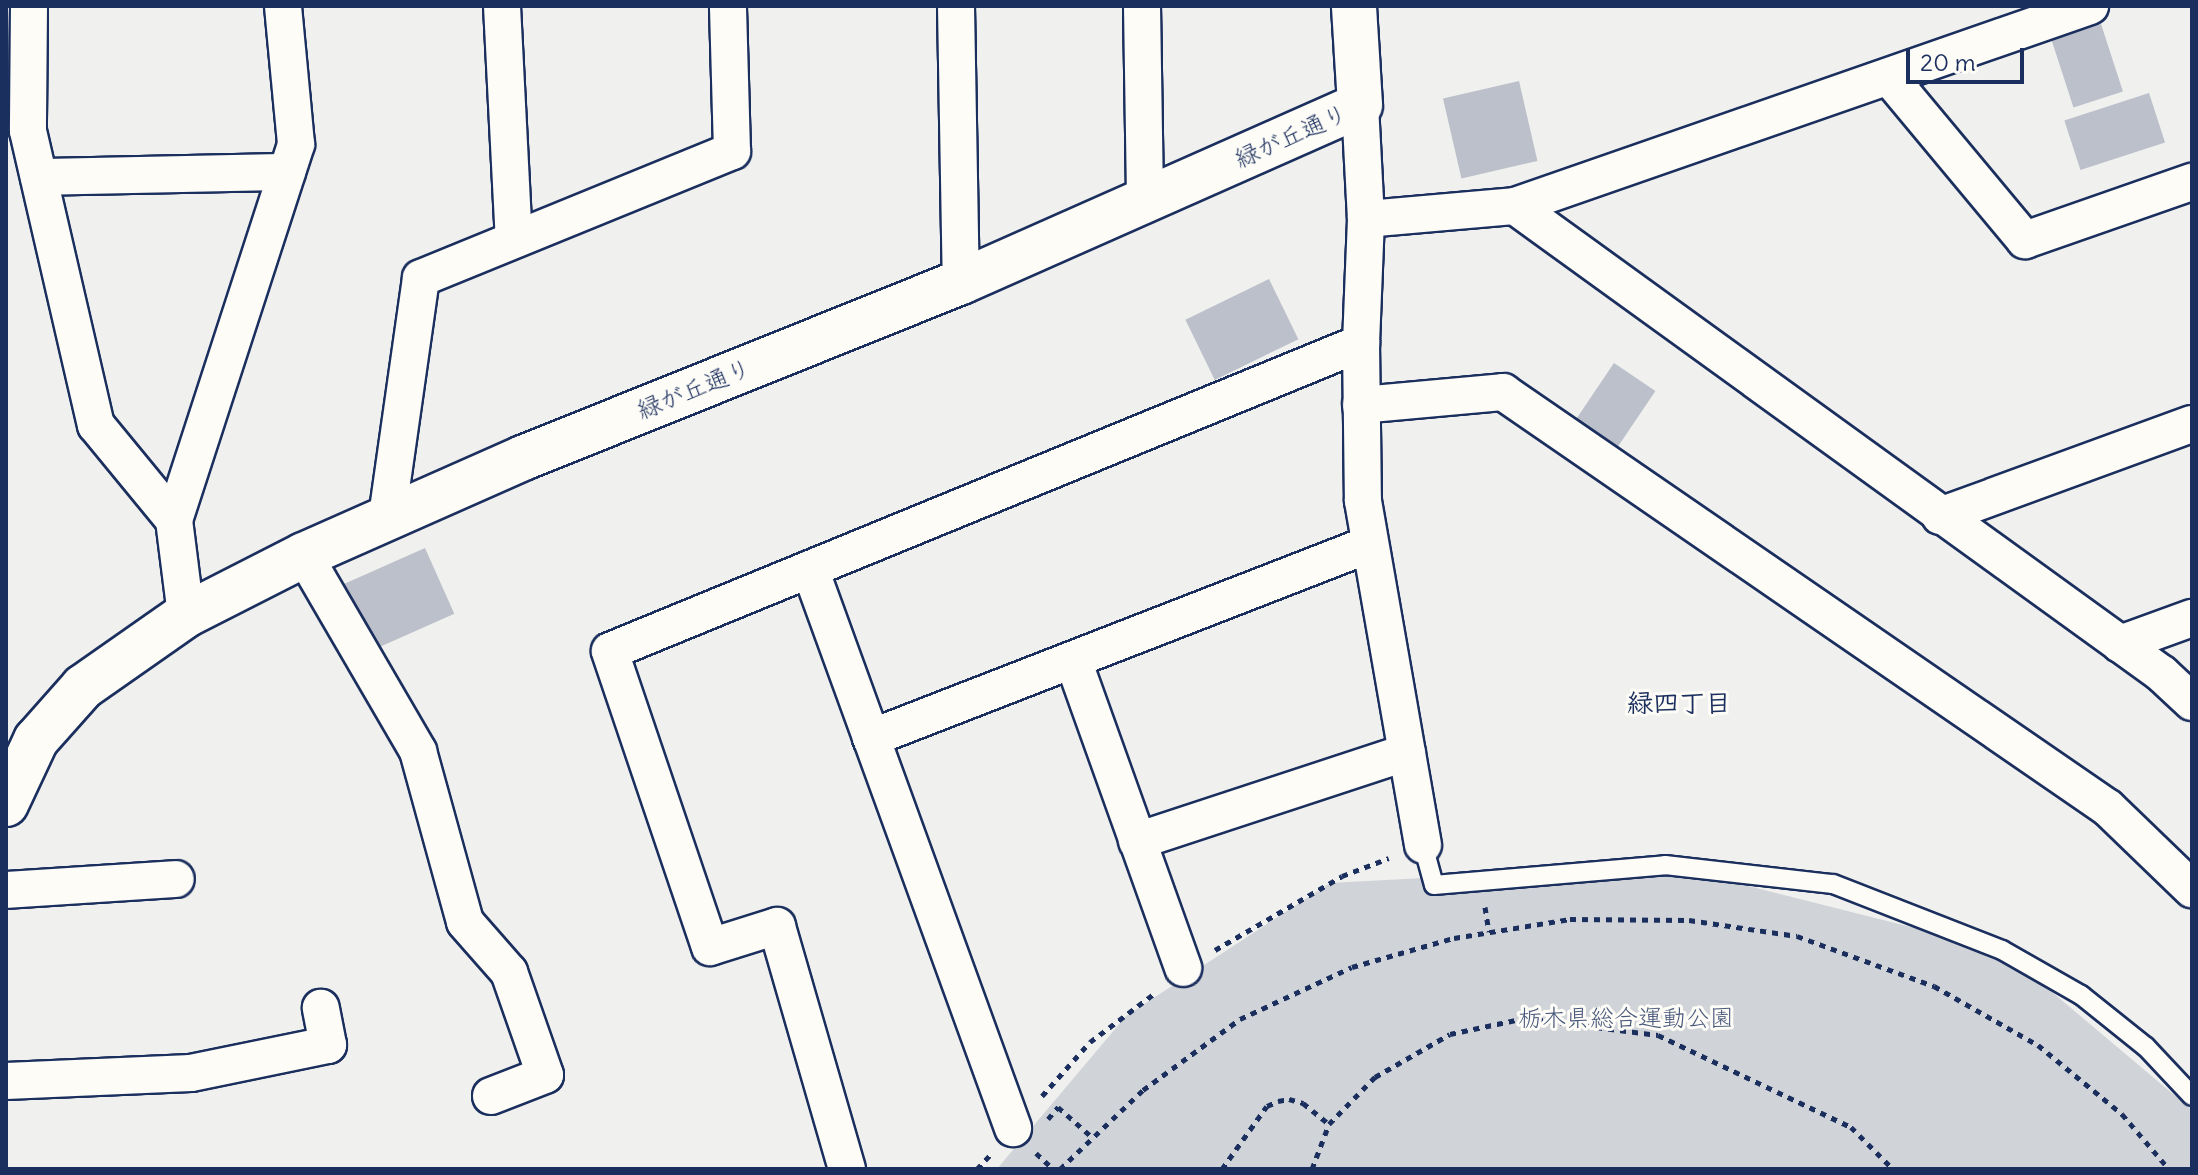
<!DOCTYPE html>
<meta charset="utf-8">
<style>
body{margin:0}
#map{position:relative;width:2198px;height:1175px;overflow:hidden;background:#f0f0ee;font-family:Delius,"Klee One",sans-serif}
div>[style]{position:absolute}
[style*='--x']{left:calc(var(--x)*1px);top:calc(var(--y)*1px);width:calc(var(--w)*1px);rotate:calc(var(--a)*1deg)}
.green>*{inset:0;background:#d0d3d8}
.building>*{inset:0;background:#bbc0ca;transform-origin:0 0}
.path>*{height:5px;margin-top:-2.5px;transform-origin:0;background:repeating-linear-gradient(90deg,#1b2f5e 0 6px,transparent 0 12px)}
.roads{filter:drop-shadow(2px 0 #1b2f5e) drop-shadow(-2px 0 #1b2f5e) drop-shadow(0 2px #1b2f5e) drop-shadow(0 -2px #1b2f5e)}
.service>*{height:18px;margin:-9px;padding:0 9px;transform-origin:9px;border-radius:9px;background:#fdfcf7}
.minor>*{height:36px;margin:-18px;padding:0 18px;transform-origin:18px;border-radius:18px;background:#fdfcf7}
.tertiary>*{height:44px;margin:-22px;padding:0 22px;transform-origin:22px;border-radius:22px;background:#fdfcf7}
span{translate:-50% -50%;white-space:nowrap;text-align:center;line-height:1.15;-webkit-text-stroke:6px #fdfcf7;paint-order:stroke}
.street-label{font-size:24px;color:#1b2f5e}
.park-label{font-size:24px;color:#48587c}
.neighbourhood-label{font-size:26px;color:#1b2f5e;font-weight:700}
.frame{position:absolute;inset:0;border:8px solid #1b2f5e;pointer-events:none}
.scale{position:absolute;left:1906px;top:48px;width:118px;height:36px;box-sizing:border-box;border:4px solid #1b2f5e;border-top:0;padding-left:10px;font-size:24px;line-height:28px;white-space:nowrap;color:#1b2f5e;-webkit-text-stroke:6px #fdfcf7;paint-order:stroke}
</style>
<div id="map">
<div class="green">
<div style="clip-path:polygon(1665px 865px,2002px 950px,2192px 1110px,2192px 1169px,997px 1169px,1126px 1016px,1330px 883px)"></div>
</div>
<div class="building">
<div style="left:2101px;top:24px;width:71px;height:52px;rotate:72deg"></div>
<div style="left:1519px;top:81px;width:82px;height:78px;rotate:77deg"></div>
<div style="left:2149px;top:93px;width:52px;height:89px;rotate:72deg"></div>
<div style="left:1269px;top:279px;width:67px;height:93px;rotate:64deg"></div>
<div style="left:1614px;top:363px;width:50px;height:67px;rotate:34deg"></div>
<div style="left:425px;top:548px;width:72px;height:88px;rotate:66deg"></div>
</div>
<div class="path">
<div style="--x:1485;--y:907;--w:25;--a:81"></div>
<div style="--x:1215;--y:950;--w:147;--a:-30.2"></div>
<div style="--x:1342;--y:876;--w:50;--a:-21"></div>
<div style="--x:1042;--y:1096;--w:72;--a:-48.4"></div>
<div style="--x:1090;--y:1042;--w:81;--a:-37"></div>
<div style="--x:1048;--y:1119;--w:16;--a:-50"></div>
<div style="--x:1058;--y:1107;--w:47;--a:41.5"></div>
<div style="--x:1036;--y:1153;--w:23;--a:43"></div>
<div style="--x:977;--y:1169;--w:19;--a:-47"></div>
<div style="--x:1060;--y:1169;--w:115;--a:-43.6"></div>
<div style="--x:1143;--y:1090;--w:120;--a:-36.2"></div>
<div style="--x:1240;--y:1019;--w:123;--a:-24.9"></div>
<div style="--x:1352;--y:967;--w:106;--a:-15.9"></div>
<div style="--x:1454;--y:938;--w:118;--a:-9.3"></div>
<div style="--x:1570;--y:919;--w:119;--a:0.5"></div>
<div style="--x:1689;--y:920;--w:109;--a:8.4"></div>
<div style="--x:1797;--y:936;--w:146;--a:20.1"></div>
<div style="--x:1934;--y:986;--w:120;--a:29.6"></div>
<div style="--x:2038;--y:1045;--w:109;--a:39.4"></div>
<div style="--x:2122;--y:1114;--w:72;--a:49.5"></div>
<div style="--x:1222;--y:1169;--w:77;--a:-54.5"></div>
<div style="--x:1267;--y:1106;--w:12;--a:-24"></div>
<div style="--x:1278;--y:1101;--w:11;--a:-10"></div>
<div style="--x:1289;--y:1099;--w:15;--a:16"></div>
<div style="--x:1303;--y:1103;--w:33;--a:39"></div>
<div style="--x:1312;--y:1169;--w:48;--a:-69.3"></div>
<div style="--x:1329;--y:1124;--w:66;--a:-45.6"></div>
<div style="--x:1375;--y:1077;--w:86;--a:-29.8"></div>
<div style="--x:1450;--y:1034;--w:77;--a:-12"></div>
<div style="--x:1525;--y:1018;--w:134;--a:7.3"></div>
<div style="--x:1658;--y:1035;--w:214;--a:25.5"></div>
<div style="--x:1851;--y:1127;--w:59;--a:45"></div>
</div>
<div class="roads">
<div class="service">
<div style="--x:1423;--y:845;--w:41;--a:74.6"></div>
<div style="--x:1434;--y:885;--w:232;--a:-4.9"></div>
<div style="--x:1665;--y:865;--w:169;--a:6.5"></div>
<div style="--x:1833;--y:884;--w:181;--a:21.3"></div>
<div style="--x:2002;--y:950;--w:91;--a:29.7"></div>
<div style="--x:2081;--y:995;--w:83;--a:38.7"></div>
<div style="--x:2146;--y:1047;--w:67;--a:46.8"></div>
</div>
<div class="minor">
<div style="--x:29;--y:6;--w:125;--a:90.5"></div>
<div style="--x:28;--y:131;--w:302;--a:77"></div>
<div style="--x:96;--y:425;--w:123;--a:50.6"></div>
<div style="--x:502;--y:6;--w:233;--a:87.1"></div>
<div style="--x:956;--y:6;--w:276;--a:89"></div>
<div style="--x:1142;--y:6;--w:195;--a:89.1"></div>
<div style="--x:1890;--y:78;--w:211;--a:50.2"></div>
<div style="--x:2025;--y:240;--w:177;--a:-19.2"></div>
<div style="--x:1360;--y:105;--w:114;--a:87"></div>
<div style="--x:1366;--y:219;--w:150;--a:-5"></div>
<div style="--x:1515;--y:206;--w:609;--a:-19.18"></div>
<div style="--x:39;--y:177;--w:248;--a:-1.2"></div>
<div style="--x:1515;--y:206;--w:799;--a:35.88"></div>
<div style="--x:2162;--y:674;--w:41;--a:43"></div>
<div style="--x:1366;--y:219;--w:124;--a:92.3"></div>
<div style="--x:1361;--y:343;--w:158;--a:89.3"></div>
<div style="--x:1363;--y:501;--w:349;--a:80.1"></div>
<div style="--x:1361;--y:405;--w:143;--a:-5.2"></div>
<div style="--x:1503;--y:392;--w:734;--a:34.51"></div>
<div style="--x:2108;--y:808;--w:117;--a:44"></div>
<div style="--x:1940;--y:516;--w:268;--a:-20.1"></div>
<div style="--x:387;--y:517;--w:241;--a:-81.9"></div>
<div style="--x:421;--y:278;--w:336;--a:-22.2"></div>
<div style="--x:732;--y:151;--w:145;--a:-91.6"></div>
<div style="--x:304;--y:555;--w:227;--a:59.8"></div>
<div style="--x:418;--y:751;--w:177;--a:74.6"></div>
<div style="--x:465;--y:922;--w:67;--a:48.7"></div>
<div style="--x:509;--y:972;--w:109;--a:70.7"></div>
<div style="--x:545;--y:1075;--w:58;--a:158.7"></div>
<div style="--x:810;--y:569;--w:595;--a:70.04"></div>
<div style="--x:186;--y:615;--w:96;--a:-97.2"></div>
<div style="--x:174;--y:520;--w:395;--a:-72"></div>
<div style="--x:296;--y:144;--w:139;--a:-95.4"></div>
<div style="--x:2120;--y:644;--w:77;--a:-19.9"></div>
<div style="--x:1073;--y:660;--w:327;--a:70.3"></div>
<div style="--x:871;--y:738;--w:535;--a:-21.24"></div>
<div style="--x:1137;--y:841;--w:284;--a:-18.2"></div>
<div style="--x:6;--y:890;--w:170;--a:-3.7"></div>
<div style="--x:6;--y:1081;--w:185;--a:-2.5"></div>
<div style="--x:191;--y:1073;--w:140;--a:-11.6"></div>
<div style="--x:328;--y:1045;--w:38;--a:-101"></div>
<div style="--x:847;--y:1169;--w:253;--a:-106.1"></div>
<div style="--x:777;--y:926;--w:70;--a:162.6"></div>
<div style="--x:710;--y:947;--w:312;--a:-108.7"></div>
<div style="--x:610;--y:651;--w:812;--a:-22.3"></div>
</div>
<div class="tertiary">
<div style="--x:6;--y:804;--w:71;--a:-64.9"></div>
<div style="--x:36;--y:740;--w:71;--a:-48.4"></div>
<div style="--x:83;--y:687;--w:126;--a:-35"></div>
<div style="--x:186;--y:615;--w:132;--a:-27"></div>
<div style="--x:304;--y:555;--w:240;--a:-23.9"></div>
<div style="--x:523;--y:458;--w:472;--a:-21.9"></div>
<div style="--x:961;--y:282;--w:436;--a:-23.9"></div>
<div style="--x:1360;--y:105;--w:99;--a:-93.5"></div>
</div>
</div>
<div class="street-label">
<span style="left:1291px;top:136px;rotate:-24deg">緑が丘通り</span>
<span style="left:694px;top:389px;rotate:-22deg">緑が丘通り</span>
</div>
<div class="park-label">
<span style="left:1626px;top:1018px">栃木県総合運動公園</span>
</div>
<div class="neighbourhood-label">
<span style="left:1679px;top:703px">緑四丁目</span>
</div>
<div class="frame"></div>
<div class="scale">20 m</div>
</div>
